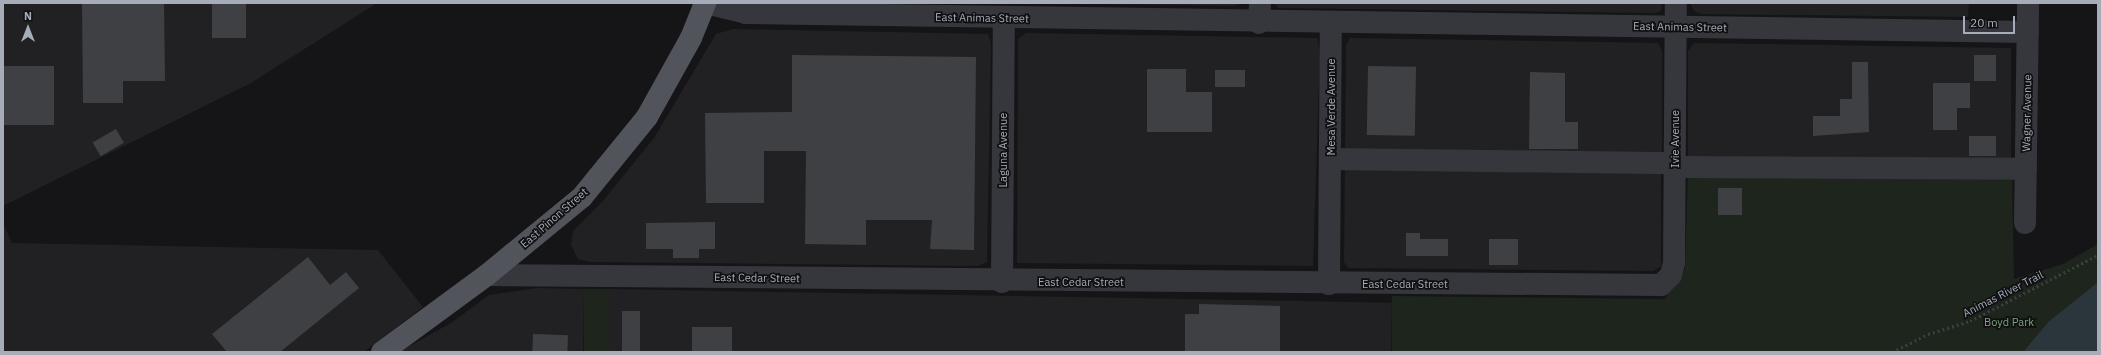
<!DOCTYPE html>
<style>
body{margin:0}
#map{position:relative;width:2101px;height:355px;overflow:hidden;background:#151517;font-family:"IBM Plex Sans",sans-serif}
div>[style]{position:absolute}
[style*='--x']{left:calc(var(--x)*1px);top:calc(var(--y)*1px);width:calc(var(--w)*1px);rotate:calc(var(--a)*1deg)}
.built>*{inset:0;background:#212124;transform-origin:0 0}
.green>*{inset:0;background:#1d251d;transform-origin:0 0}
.water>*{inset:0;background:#2a353c}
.building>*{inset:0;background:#3f4044;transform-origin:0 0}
.path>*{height:2.5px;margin-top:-1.25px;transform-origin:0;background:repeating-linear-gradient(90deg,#3c3e43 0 2px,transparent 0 5px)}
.minor>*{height:22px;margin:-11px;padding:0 11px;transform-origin:11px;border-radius:11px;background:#36373c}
.major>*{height:22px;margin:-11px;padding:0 11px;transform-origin:11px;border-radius:11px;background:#51545b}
span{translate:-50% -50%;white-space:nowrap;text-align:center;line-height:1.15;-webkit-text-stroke:3.5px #101012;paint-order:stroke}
.street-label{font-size:11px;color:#a6acb8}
.park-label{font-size:11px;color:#7ca47d}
.frame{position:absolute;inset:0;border:4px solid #a6acb8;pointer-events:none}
.north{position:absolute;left:8px;top:8px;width:40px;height:40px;-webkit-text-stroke:3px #101012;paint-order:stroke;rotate:0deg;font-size:11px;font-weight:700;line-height:16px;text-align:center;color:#a6acb8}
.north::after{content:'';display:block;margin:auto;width:14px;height:18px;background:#a6acb8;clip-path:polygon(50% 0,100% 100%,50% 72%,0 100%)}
.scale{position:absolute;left:1963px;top:16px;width:52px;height:18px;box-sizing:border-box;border:2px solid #a6acb8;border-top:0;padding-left:5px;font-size:12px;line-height:14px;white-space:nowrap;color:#a6acb8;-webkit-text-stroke:3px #101012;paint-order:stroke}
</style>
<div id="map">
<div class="built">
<div style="clip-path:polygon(3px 3px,377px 3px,251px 83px,3px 206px)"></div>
<div style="clip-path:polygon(1030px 3px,1243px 3px,1235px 6px)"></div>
<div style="clip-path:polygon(1274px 3px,1662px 3px,1661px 11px,1655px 13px,1278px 8px)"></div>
<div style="clip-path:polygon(1690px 3px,1969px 3px,1968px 17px,1701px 14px,1694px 11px)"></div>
<div style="clip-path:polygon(733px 29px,988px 34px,991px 43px,987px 262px,978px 266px,589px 262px,578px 259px,571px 245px,573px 231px,603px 201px,654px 138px,716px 34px)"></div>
<div style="clip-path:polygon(1026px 33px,1317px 38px,1320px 52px,1313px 266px,1017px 263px,1018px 39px)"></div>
<div style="clip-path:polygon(1350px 38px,1658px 43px,1662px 51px,1662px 156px,1345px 154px,1346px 45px)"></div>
<div style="clip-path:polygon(1694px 43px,2011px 48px,2011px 161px,1688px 165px,1688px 51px)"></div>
<div style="clip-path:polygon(1345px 164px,1661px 169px,1661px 266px,1653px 271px,1348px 268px,1344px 262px)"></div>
<div style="clip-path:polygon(3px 223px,12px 243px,378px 250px,423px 307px,364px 352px,3px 352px)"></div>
<div style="clip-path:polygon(537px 288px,584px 289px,583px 352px,399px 352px,451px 323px,489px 295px)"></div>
<div style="left:610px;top:289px;width:782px;height:63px;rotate:1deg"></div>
</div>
<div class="green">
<div style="clip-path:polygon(1688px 170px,2012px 174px,2014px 279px,2063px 264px,2098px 244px,2098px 282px,2048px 322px,2023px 352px,1392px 352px,1392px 296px,1665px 299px,1685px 269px)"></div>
<div style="left:584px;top:289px;width:26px;height:63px"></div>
</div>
<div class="water">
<div style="clip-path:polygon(2098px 282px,2098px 352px,2023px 352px,2048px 322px)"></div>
</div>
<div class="building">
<div style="clip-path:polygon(82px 3px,164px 3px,165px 81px,123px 81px,123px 103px,83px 103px)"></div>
<div style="left:212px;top:3px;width:34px;height:35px"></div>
<div style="clip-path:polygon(792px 55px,976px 57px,974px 250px,930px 249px,932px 220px,866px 220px,866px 245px,805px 244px,806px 151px,764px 151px,764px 203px,706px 203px,705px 113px,792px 112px)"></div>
<div style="left:1974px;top:55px;width:22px;height:26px"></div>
<div style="clip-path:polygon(1852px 62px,1868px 62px,1869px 132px,1813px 136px,1813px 116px,1840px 116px,1840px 99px,1852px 99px)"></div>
<div style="left:54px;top:66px;width:59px;height:51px;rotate:90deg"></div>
<div style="left:1368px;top:66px;width:48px;height:69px;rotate:1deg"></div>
<div style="clip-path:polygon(1147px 69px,1186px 69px,1186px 92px,1212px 92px,1212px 132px,1147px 132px)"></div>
<div style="left:1215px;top:70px;width:30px;height:17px"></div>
<div style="clip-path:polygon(1530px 72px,1565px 73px,1565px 122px,1578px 122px,1578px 149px,1529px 149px)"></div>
<div style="clip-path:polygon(1933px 83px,1970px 83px,1970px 108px,1957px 108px,1957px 130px,1933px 130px)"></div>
<div style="left:116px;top:129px;width:16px;height:27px;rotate:60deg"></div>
<div style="left:1969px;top:136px;width:27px;height:20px"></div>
<div style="left:1718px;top:188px;width:24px;height:27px"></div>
<div style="clip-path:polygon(715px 222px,715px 249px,699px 249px,699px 258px,673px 258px,673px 249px,646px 249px,646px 223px)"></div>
<div style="clip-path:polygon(1406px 233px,1420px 233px,1420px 239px,1448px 239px,1448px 256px,1406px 256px)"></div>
<div style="left:1518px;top:239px;width:26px;height:29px;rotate:90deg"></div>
<div style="clip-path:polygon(308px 257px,330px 285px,346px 272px,359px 288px,280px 352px,227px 352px,212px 334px)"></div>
<div style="clip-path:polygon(1199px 304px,1280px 306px,1280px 352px,1185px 352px,1185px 314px,1199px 314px)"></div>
<div style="left:622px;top:311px;width:18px;height:41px"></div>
<div style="left:692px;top:327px;width:40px;height:25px"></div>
<div style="left:533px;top:334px;width:35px;height:18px;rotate:2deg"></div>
</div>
<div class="path">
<div style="--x:1892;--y:352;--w:40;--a:-26.6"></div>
<div style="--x:1928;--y:334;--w:44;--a:-17.2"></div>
<div style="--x:1970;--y:321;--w:144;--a:-27.3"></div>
</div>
<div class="minor">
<div style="--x:706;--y:3;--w:41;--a:14"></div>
<div style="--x:746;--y:13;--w:1282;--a:0.85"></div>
<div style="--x:1259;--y:23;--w:20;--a:-87"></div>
<div style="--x:1330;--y:159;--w:345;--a:0.7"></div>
<div style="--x:1675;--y:167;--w:351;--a:0.3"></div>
<div style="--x:2025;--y:223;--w:220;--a:-89.2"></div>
<div style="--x:487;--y:275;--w:1174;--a:0.49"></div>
<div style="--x:1661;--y:285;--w:14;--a:-45"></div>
<div style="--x:1671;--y:275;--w:12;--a:-76"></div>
<div style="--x:1674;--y:263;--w:260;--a:-89.6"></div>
<div style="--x:1002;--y:282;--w:264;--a:-89.6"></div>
<div style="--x:1329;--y:284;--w:261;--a:-89.6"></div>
</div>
<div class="major">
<div style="--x:382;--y:352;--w:130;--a:-36.3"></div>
<div style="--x:487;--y:275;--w:123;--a:-39.4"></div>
<div style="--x:582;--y:197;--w:103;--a:-50.9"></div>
<div style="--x:647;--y:117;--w:90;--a:-60.9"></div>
<div style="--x:691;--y:38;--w:38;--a:-68"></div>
</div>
<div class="street-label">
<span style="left:982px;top:18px;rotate:1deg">East Animas Street</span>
<span style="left:1680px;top:27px;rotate:1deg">East Animas Street</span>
<span style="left:1331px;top:107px;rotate:-90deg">Mesa Verde Avenue</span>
<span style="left:2027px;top:113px;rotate:-89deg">Wagner Avenue</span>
<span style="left:1675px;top:139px;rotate:-90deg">Ivie Avenue</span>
<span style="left:1003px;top:150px;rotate:-90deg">Laguna Avenue</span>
<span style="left:554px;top:218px;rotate:-41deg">East Pinon Street</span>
<span style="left:757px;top:278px;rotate:1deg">East Cedar Street</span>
<span style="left:1081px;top:282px">East Cedar Street</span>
<span style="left:1405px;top:284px">East Cedar Street</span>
<span style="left:2003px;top:294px;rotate:-27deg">Animas River Trail</span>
</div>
<div class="park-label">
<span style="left:2009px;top:322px">Boyd Park</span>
</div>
<div class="frame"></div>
<div class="north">N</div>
<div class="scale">20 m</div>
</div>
